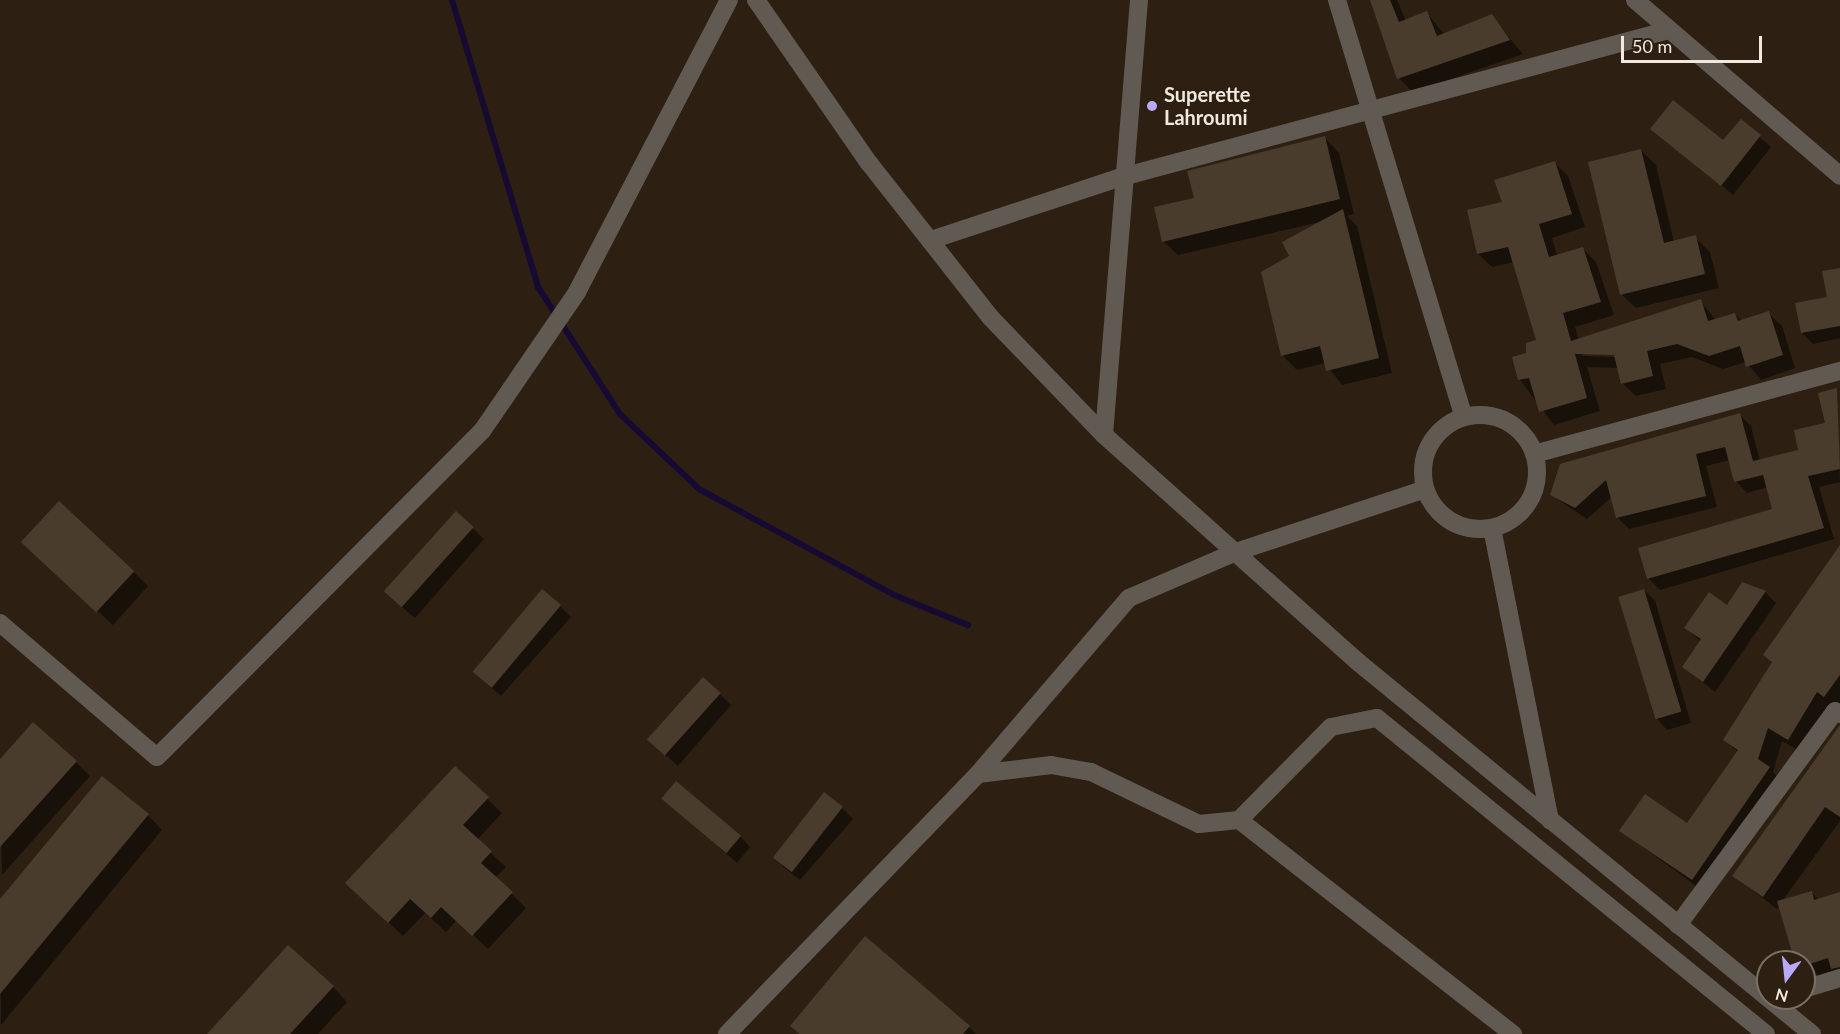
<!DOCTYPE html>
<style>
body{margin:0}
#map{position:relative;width:1840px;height:1034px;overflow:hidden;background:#2d2012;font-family:Lato,sans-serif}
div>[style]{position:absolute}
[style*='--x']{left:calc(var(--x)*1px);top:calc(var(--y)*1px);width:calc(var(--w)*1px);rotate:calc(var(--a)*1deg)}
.shadow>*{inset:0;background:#0007}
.stream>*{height:6px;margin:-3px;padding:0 3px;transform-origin:3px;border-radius:3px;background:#170a32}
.building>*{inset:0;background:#4a3c2d;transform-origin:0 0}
.minor>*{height:18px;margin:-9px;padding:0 9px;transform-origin:9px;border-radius:9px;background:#615a53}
.minor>.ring{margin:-9px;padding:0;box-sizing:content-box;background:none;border:18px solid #615a53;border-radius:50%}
.dots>*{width:16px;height:16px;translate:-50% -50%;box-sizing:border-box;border:3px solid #2d2012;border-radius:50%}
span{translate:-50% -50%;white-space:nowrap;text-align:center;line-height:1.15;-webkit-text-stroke:5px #2d2012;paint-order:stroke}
.poi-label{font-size:20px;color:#f1e8df;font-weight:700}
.left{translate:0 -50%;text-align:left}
.north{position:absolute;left:1756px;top:950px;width:60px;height:60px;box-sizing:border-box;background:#2d2012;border:2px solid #7b7064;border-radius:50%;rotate:195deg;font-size:16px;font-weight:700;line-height:24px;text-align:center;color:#f1e8df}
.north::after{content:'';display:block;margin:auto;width:21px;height:27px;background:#b9aaf7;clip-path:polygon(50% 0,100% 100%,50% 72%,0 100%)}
.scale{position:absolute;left:1621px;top:36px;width:141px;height:27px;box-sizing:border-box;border:3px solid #f1e8df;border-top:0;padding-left:8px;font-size:18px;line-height:21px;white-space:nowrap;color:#f1e8df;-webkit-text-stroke:4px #2d2012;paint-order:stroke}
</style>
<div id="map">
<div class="shadow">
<div style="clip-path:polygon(1371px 0,1397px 0,1406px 21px,1427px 13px,1444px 34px,1491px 16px,1523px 54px,1413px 92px,1399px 78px)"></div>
<div style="clip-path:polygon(1741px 121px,1771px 147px,1733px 195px,1652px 129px,1724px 142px)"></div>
<div style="clip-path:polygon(1325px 138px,1339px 153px,1354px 214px,1347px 216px,1357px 226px,1392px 373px,1342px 385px,1325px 363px,1297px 370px,1282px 355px,1292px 257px,1320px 222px,1178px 255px,1163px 241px,1196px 199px)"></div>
<div style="clip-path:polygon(1641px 150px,1656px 165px,1674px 242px,1695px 237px,1710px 252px,1719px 288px,1636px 308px,1621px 294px)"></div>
<div style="clip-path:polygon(evenodd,1555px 163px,1568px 176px,1585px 227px,1552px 238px,1557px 256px,1583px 249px,1596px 262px,1614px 315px,1575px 327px,1579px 340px,1700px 301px,1716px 320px,1735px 314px,1742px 321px,1768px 313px,1782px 326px,1795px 368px,1761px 380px,1746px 362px,1723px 369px,1692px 357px,1660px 364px,1666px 389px,1636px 396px,1622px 383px,1619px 368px,1587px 367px,1600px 411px,1554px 425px,1520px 380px,1538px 341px,1514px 262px,1492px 267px,1478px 254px,1503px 203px,1555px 163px,1587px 353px,1622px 354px,1622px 357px,1581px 356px,1587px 353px)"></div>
<div style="clip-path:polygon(1840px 269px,1840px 338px,1813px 344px,1802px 333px,1829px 298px)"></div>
<div style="clip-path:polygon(1837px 390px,1840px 482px,1819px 487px,1834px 539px,1660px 590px,1648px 578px,1774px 510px,1768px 487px,1747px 493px,1736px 481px,1730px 460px,1706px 466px,1717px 507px,1629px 529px,1617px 517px,1612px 497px,1587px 519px,1551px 495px,1740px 415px,1751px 426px,1760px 461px,1800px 451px,1827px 424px)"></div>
<div style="clip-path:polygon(456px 513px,484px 539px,415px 618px,397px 603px)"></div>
<div style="clip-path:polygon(1840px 548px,1840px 710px,1803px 753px,1782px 741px,1773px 772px,1783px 782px,1707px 894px,1621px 831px,1688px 825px,1738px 752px,1725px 740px)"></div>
<div style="clip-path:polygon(38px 556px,134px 572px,148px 586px,113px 625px)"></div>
<div style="clip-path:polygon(1644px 590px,1655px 601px,1691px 723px,1667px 730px,1657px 719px)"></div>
<div style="clip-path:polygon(1765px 592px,1776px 603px,1715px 692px,1684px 667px,1701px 642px,1686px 628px)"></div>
<div style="clip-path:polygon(560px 606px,571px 617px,501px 696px,484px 681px)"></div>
<div style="clip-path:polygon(720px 694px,731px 705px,678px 766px,661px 751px)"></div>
<div style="clip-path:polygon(1840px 727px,1840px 821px,1783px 900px,1811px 892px,1819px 900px,1840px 897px,1840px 974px,1823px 978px,1796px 959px,1780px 905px,1777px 909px,1734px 876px)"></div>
<div style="clip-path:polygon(0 761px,76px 762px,90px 776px,2px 875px)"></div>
<div style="clip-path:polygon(455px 768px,502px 813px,477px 840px,506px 867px,495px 878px,526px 908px,488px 949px,457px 920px,446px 932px,425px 913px,403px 936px,362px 897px)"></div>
<div style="clip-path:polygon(663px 799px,740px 836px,750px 847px,737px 863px)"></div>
<div style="clip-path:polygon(842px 808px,853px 819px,800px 880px,782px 866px)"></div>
<div style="clip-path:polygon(148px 815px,162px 830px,1px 1025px,0 901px)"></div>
<div style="clip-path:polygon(333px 987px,347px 1002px,318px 1034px,209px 1034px)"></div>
<div style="clip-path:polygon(969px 1027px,976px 1034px,801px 1034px)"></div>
</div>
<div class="stream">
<div style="--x:452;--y:0;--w:300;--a:73.3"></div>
<div style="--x:538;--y:287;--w:151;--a:57.2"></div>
<div style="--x:620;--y:414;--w:109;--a:43.5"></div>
<div style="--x:699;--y:489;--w:222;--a:28.5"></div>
<div style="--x:894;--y:595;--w:80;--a:22.1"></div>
</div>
<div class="building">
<div style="clip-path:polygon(1370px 0,1390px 0,1399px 22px,1427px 11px,1437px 36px,1492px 14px,1510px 40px,1397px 79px)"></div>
<div style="clip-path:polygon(1673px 100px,1723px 140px,1741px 119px,1761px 135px,1721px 186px,1650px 129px)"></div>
<div style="clip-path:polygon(1325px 136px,1340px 199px,1162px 242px,1154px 207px,1194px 198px,1187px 171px)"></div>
<div style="clip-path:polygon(1641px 149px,1664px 243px,1696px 235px,1705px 274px,1620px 295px,1588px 162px)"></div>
<div style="clip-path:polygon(1555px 161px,1572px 214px,1539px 224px,1549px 257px,1583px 247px,1601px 302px,1563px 313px,1571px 341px,1701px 299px,1708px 321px,1735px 313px,1738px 321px,1769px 311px,1783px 355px,1746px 367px,1740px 346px,1709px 356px,1677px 344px,1647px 351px,1653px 376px,1621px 384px,1614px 355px,1575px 354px,1587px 398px,1539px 412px,1529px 378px,1518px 380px,1512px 357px,1526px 353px,1526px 343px,1536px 340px,1508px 247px,1477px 254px,1467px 210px,1502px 202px,1494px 180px)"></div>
<div style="clip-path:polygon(1343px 209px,1379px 358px,1326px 371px,1320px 346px,1281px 356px,1261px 272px,1289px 256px,1282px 242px)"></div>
<div style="clip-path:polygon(1840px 268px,1840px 326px,1801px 333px,1795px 303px,1827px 297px,1822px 271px)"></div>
<div style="clip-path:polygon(1837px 388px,1840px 469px,1808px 476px,1824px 528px,1647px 579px,1638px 548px,1772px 509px,1763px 475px,1734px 482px,1725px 447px,1696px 454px,1706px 496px,1616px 518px,1606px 480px,1575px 508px,1550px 495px,1560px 464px,1740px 413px,1753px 461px,1798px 450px,1794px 430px,1825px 423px,1818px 393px)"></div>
<div style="left:59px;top:501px;width:103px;height:56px;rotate:43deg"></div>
<div style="left:456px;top:511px;width:24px;height:108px;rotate:42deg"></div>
<div style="clip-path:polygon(1840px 545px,1840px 675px,1824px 697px,1817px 692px,1788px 740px,1768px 728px,1758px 759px,1770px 767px,1692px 880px,1619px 831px,1645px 794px,1687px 823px,1738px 750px,1723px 740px,1772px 662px,1763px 655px)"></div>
<div style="clip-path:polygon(1742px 582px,1766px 591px,1703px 682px,1682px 667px,1701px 639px,1684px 628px,1709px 592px,1727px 605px)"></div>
<div style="left:542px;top:589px;width:25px;height:108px;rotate:40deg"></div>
<div style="left:1644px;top:589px;width:128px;height:27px;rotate:73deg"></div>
<div style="left:703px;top:677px;width:24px;height:84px;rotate:42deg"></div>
<div style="clip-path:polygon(33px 722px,77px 761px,0 847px,0 759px)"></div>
<div style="clip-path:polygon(1840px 725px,1840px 817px,1825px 807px,1763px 897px,1732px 876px)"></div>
<div style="clip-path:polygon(455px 766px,489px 797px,463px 825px,492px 851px,481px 863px,513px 892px,472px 936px,441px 907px,431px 918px,410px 899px,388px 923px,345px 883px)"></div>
<div style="clip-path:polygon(102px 776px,149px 814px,0 994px,0 899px)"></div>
<div style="left:676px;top:781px;width:85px;height:23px;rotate:40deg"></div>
<div style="left:824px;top:792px;width:24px;height:83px;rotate:38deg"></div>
<div style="clip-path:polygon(1812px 891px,1814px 900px,1840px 892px,1840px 967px,1831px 969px,1828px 958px,1807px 965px,1804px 957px,1794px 959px,1777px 901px)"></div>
<div style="clip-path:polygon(865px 936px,970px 1026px,963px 1034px,800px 1034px,790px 1026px)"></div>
<div style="clip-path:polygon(288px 945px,334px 986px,290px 1034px,207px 1034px)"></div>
</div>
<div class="minor">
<div style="--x:756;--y:0;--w:198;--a:55.3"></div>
<div style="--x:869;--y:163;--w:197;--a:51.8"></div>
<div style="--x:991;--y:318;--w:163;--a:46"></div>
<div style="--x:1104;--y:435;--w:341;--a:41.8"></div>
<div style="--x:1358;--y:662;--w:587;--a:39.33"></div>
<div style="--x:1337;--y:0;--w:436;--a:73.1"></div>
<div style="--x:1635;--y:0;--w:270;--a:40.6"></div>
<div style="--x:931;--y:240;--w:201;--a:-18.3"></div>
<div style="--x:1122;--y:177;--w:566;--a:-15.04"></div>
<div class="ring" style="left:1423px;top:415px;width:96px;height:96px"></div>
<div style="--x:1104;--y:435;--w:436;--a:-85.4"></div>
<div style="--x:1534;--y:454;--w:317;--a:-15.2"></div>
<div style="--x:1492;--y:528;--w:298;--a:78.8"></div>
<div style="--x:0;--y:623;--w:206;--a:40.5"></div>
<div style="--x:157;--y:757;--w:460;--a:-45.1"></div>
<div style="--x:482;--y:431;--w:168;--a:-55.6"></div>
<div style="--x:577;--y:292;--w:329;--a:-62.5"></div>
<div style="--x:978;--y:774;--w:74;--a:-7"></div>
<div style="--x:1051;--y:765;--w:41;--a:9.9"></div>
<div style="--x:1091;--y:772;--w:120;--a:25.7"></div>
<div style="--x:1199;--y:824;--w:40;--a:-5.7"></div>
<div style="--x:1239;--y:820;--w:348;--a:38"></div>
<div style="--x:1239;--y:820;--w:131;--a:-45.3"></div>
<div style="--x:1331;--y:727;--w:47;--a:-11.1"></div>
<div style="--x:1377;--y:718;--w:501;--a:39.09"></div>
<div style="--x:1678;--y:925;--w:265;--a:-53.7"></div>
<div style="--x:1835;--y:711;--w:6;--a:31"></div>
<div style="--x:1804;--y:989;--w:38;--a:-17"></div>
<div style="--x:727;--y:1034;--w:361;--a:-46"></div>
<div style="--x:978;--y:774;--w:232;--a:-49.4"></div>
<div style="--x:1129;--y:598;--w:116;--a:-23.3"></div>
<div style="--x:1236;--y:552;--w:199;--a:-18.4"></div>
</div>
<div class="dots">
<div style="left:1152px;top:106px;background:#b9aaf7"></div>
</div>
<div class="poi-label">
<span class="left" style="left:1164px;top:106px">Superette<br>Lahroumi</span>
</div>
<div class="north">N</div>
<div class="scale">50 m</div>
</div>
